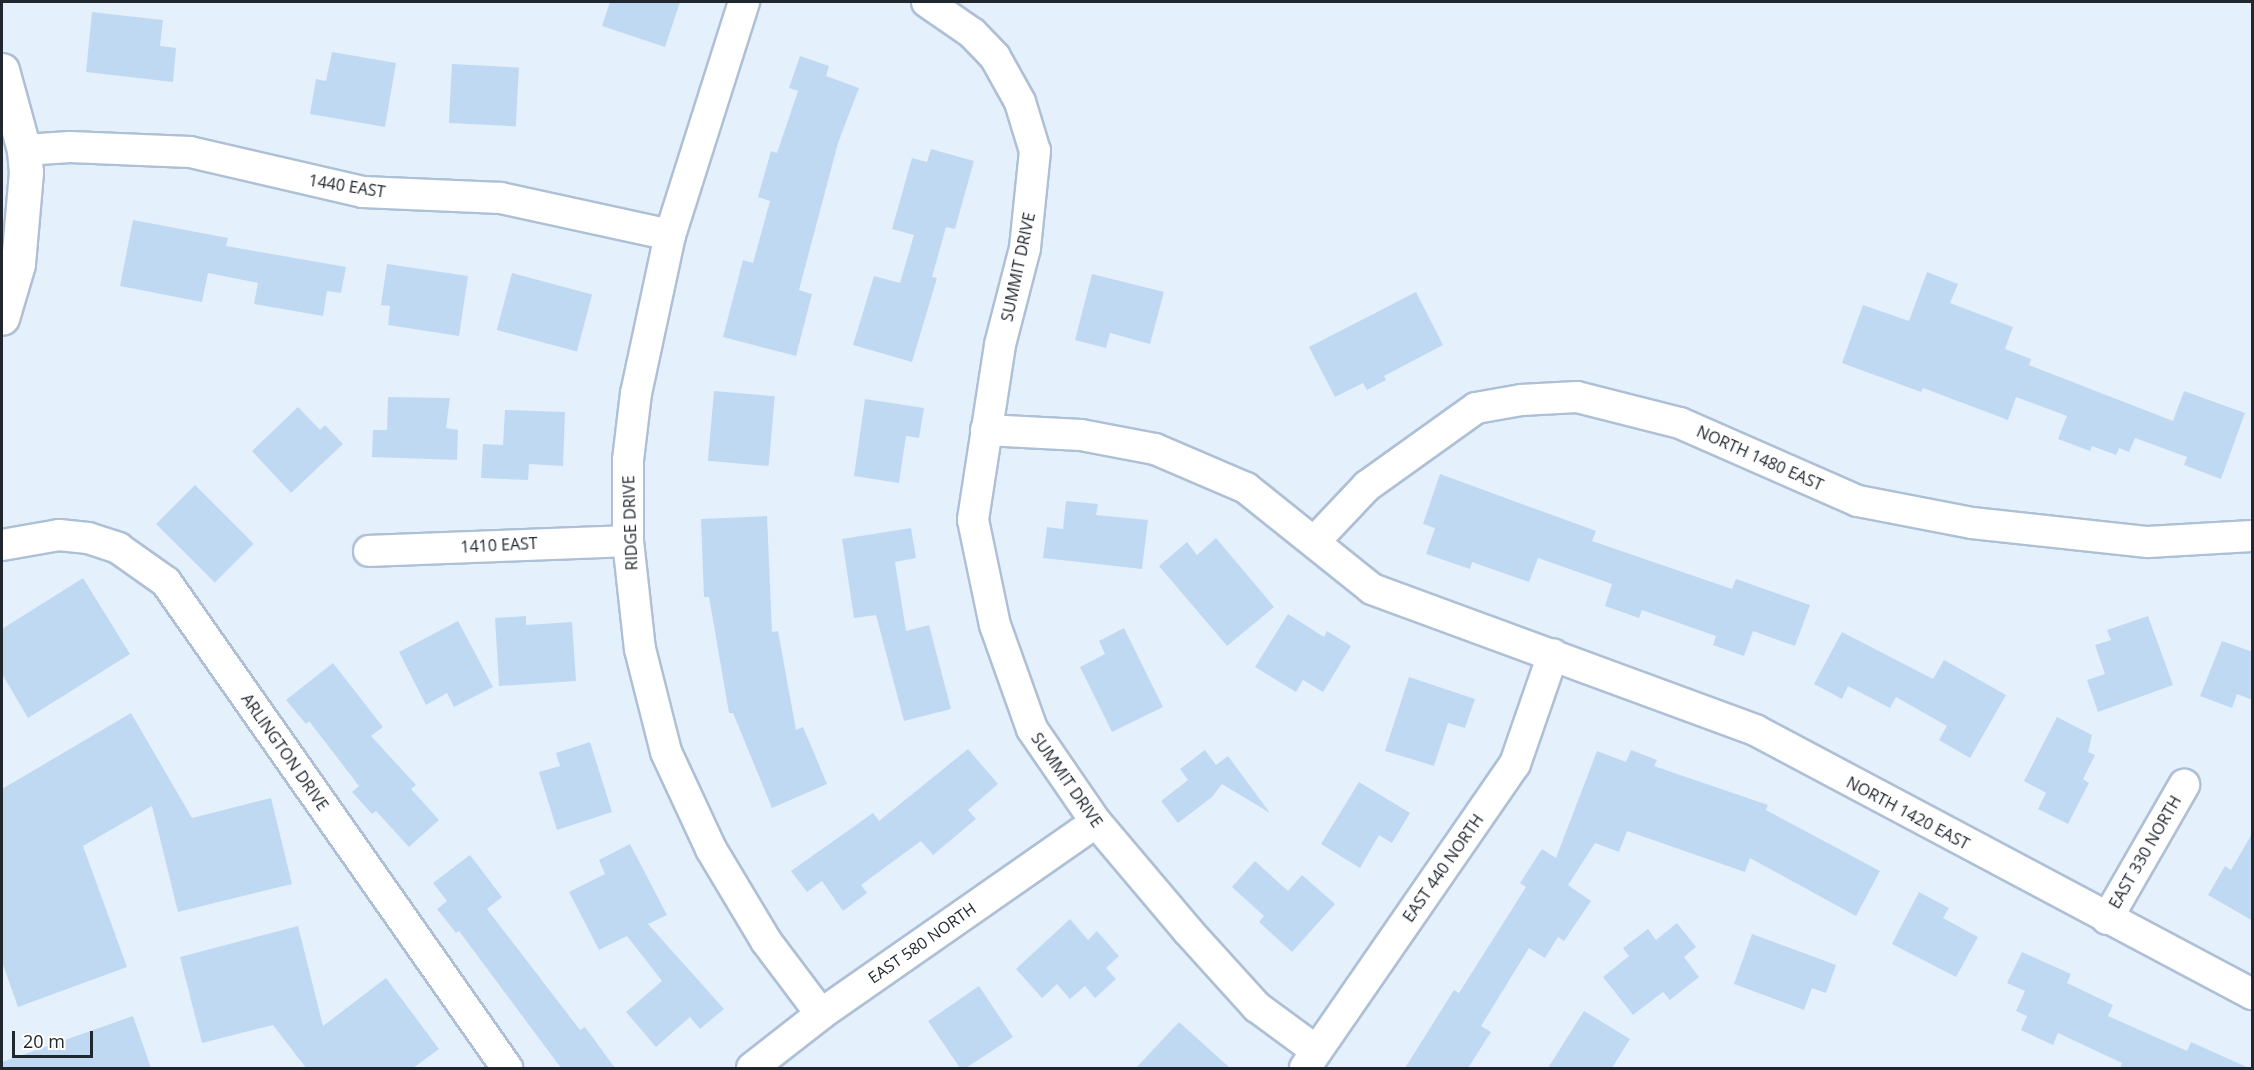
<!DOCTYPE html>
<style>
body{margin:0}
#map{position:relative;width:2254px;height:1070px;overflow:hidden;background:#e4f0fc;font-family:"Open Sans",sans-serif}
div>[style]{position:absolute}
[style*='--x']{left:calc(var(--x)*1px);top:calc(var(--y)*1px);width:calc(var(--w)*1px);rotate:calc(var(--a)*1deg)}
.building>*{inset:0;background:#c0d9f3;transform-origin:0 0}
.roads{filter:drop-shadow(2px 0 #aec0d5) drop-shadow(-2px 0 #aec0d5) drop-shadow(0 2px #aec0d5) drop-shadow(0 -2px #aec0d5)}
.minor>*{height:30px;margin:-15px;padding:0 15px;transform-origin:15px;border-radius:15px;background:#fff}
.tertiary>*{height:33px;margin:-16.5px;padding:0 16.5px;transform-origin:16.5px;border-radius:16.5px;background:#fff}
span{translate:-50% -50%;white-space:nowrap;text-align:center;line-height:1.15;-webkit-text-stroke:5px #fff;paint-order:stroke}
.street-label{font-size:16px;color:#20272f}
.frame{position:absolute;inset:0;border:3px solid #20272f;pointer-events:none}
.scale{position:absolute;left:12px;top:1031px;width:81px;height:27px;box-sizing:border-box;border:3px solid #20272f;border-top:0;padding-left:8px;font-size:18px;line-height:21px;white-space:nowrap;color:#20272f;-webkit-text-stroke:4px #fff;paint-order:stroke}
</style>
<div id="map">
<div class="building">
<div style="clip-path:polygon(610px 2px,680px 2px,665px 47px,602px 26px)"></div>
<div style="clip-path:polygon(92px 12px,163px 20px,160px 46px,176px 48px,173px 82px,86px 72px)"></div>
<div style="clip-path:polygon(332px 52px,396px 63px,385px 127px,310px 114px,316px 79px,326px 81px)"></div>
<div style="clip-path:polygon(800px 56px,829px 66px,826px 76px,859px 88px,838px 143px,799px 290px,812px 294px,796px 356px,723px 337px,743px 260px,753px 263px,770px 201px,758px 197px,771px 151px,777px 153px,798px 91px,789px 88px)"></div>
<div style="left:452px;top:64px;width:67px;height:59px;rotate:3deg"></div>
<div style="clip-path:polygon(931px 149px,974px 161px,955px 229px,946px 227px,932px 277px,937px 278px,912px 362px,853px 345px,874px 276px,900px 283px,914px 235px,892px 229px,912px 158px,927px 162px)"></div>
<div style="clip-path:polygon(133px 220px,228px 238px,226px 246px,346px 267px,341px 293px,327px 291px,323px 316px,254px 304px,258px 283px,208px 273px,202px 302px,120px 286px)"></div>
<div style="clip-path:polygon(387px 264px,468px 276px,459px 336px,388px 325px,390px 306px,381px 305px)"></div>
<div style="clip-path:polygon(1927px 272px,1958px 284px,1950px 303px,2013px 327px,2005px 349px,2031px 359px,2029px 365px,2173px 421px,2184px 391px,2245px 413px,2221px 479px,2184px 465px,2187px 457px,2135px 438px,2129px 452px,2119px 448px,2116px 455px,2092px 446px,2090px 451px,2058px 439px,2067px 416px,2016px 397px,2008px 420px,1923px 388px,1921px 392px,1842px 363px,1863px 305px,1909px 321px)"></div>
<div style="left:512px;top:273px;width:83px;height:59px;rotate:15deg"></div>
<div style="clip-path:polygon(1092px 274px,1164px 292px,1150px 344px,1110px 333px,1106px 348px,1075px 340px)"></div>
<div style="clip-path:polygon(1416px 292px,1443px 345px,1384px 376px,1386px 380px,1367px 390px,1363px 383px,1335px 397px,1309px 347px)"></div>
<div style="left:714px;top:391px;width:61px;height:70px;rotate:5deg"></div>
<div style="clip-path:polygon(388px 397px,450px 398px,446px 428px,458px 430px,457px 460px,372px 457px,373px 430px,387px 430px)"></div>
<div style="clip-path:polygon(865px 399px,924px 408px,919px 438px,906px 436px,899px 483px,854px 476px)"></div>
<div style="clip-path:polygon(298px 407px,320px 430px,325px 425px,343px 444px,291px 493px,252px 451px)"></div>
<div style="clip-path:polygon(505px 410px,565px 412px,563px 466px,529px 464px,528px 480px,481px 478px,483px 444px,503px 445px)"></div>
<div style="clip-path:polygon(1440px 474px,1596px 531px,1592px 541px,1732px 589px,1736px 579px,1810px 605px,1795px 646px,1753px 631px,1744px 656px,1713px 645px,1716px 636px,1642px 610px,1639px 618px,1605px 606px,1612px 584px,1538px 558px,1529px 582px,1472px 562px,1470px 569px,1426px 554px,1435px 528px,1423px 524px)"></div>
<div style="left:195px;top:485px;width:83px;height:55px;rotate:45deg"></div>
<div style="clip-path:polygon(1066px 501px,1098px 504px,1096px 515px,1148px 520px,1142px 569px,1043px 558px,1047px 527px,1063px 529px)"></div>
<div style="clip-path:polygon(767px 516px,772px 632px,778px 631px,796px 730px,803px 727px,827px 784px,772px 808px,733px 713px,729px 713px,709px 597px,704px 597px,701px 519px)"></div>
<div style="clip-path:polygon(911px 528px,916px 558px,895px 562px,906px 631px,929px 625px,951px 709px,904px 721px,876px 615px,854px 618px,842px 539px)"></div>
<div style="clip-path:polygon(1216px 538px,1274px 607px,1227px 646px,1159px 566px,1187px 542px,1197px 555px)"></div>
<div style="clip-path:polygon(83px 578px,130px 654px,28px 718px,2px 674px,2px 629px)"></div>
<div style="clip-path:polygon(1288px 614px,1324px 637px,1327px 631px,1351px 646px,1323px 692px,1303px 680px,1296px 692px,1255px 667px)"></div>
<div style="clip-path:polygon(526px 616px,526px 625px,572px 622px,576px 681px,499px 686px,495px 618px)"></div>
<div style="clip-path:polygon(2148px 616px,2173px 685px,2098px 712px,2087px 680px,2105px 674px,2095px 645px,2111px 640px,2107px 630px)"></div>
<div style="clip-path:polygon(458px 621px,493px 687px,454px 707px,447px 693px,426px 705px,399px 652px)"></div>
<div style="clip-path:polygon(1124px 628px,1163px 707px,1112px 732px,1080px 667px,1105px 654px,1099px 641px)"></div>
<div style="clip-path:polygon(1842px 632px,1933px 679px,1944px 660px,2006px 695px,1970px 758px,1939px 740px,1947px 726px,1896px 697px,1890px 708px,1848px 686px,1842px 699px,1814px 684px)"></div>
<div style="clip-path:polygon(2222px 641px,2253px 652px,2253px 700px,2237px 694px,2232px 708px,2200px 696px)"></div>
<div style="clip-path:polygon(333px 663px,383px 727px,371px 736px,416px 785px,411px 789px,439px 820px,409px 847px,376px 811px,372px 814px,352px 792px,359px 786px,309px 721px,306px 724px,286px 700px)"></div>
<div style="clip-path:polygon(1409px 677px,1475px 699px,1465px 728px,1448px 723px,1434px 766px,1385px 751px)"></div>
<div style="clip-path:polygon(131px 713px,192px 818px,271px 798px,292px 884px,178px 912px,152px 806px,83px 846px,127px 967px,18px 1007px,2px 962px,2px 789px)"></div>
<div style="clip-path:polygon(2057px 717px,2092px 735px,2088px 752px,2095px 755px,2083px 779px,2089px 783px,2068px 824px,2038px 809px,2046px 793px,2024px 781px)"></div>
<div style="clip-path:polygon(590px 742px,612px 812px,557px 830px,539px 772px,560px 766px,556px 753px)"></div>
<div style="clip-path:polygon(968px 749px,998px 784px,968px 810px,976px 819px,933px 855px,921px 841px,861px 885px,867px 893px,843px 911px,822px 881px,807px 892px,791px 871px,873px 813px,879px 821px)"></div>
<div style="clip-path:polygon(1205px 750px,1216px 765px,1228px 756px,1270px 813px,1222px 784px,1212px 797px,1178px 823px,1161px 801px,1188px 780px,1180px 769px)"></div>
<div style="clip-path:polygon(1631px 750px,1657px 760px,1654px 766px,1768px 805px,1766px 810px,1880px 871px,1856px 916px,1750px 858px,1745px 872px,1627px 831px,1619px 852px,1595px 843px,1568px 885px,1591px 901px,1564px 941px,1558px 937px,1545px 958px,1529px 948px,1481px 1026px,1491px 1032px,1468px 1068px,1405px 1068px,1454px 990px,1459px 993px,1526px 887px,1520px 883px,1542px 849px,1556px 858px,1597px 751px,1626px 762px)"></div>
<div style="clip-path:polygon(1359px 782px,1410px 813px,1392px 843px,1379px 835px,1360px 868px,1321px 844px)"></div>
<div style="clip-path:polygon(2253px 832px,2253px 921px,2208px 895px,2225px 866px,2231px 870px)"></div>
<div style="clip-path:polygon(630px 844px,667px 915px,648px 924px,724px 1009px,700px 1029px,690px 1017px,656px 1047px,626px 1012px,662px 981px,627px 936px,599px 950px,569px 892px,605px 874px,599px 860px)"></div>
<div style="clip-path:polygon(470px 855px,502px 897px,487px 909px,580px 1030px,585px 1027px,615px 1068px,561px 1068px,459px 931px,456px 933px,437px 909px,447px 901px,433px 883px)"></div>
<div style="clip-path:polygon(1255px 861px,1288px 891px,1302px 875px,1335px 904px,1292px 952px,1259px 922px,1264px 916px,1232px 887px)"></div>
<div style="clip-path:polygon(1919px 892px,1949px 908px,1943px 918px,1978px 937px,1956px 977px,1892px 944px)"></div>
<div style="clip-path:polygon(1070px 919px,1088px 940px,1097px 931px,1119px 956px,1106px 968px,1116px 979px,1095px 998px,1085px 986px,1070px 999px,1057px 984px,1042px 998px,1016px 969px)"></div>
<div style="clip-path:polygon(1677px 923px,1696px 947px,1684px 957px,1699px 977px,1670px 1000px,1663px 992px,1633px 1015px,1603px 977px,1629px 956px,1623px 948px,1648px 929px,1656px 940px)"></div>
<div style="clip-path:polygon(298px 926px,323px 1026px,386px 978px,439px 1049px,413px 1068px,306px 1068px,273px 1025px,202px 1043px,180px 957px)"></div>
<div style="clip-path:polygon(1752px 934px,1836px 965px,1826px 993px,1812px 988px,1804px 1010px,1734px 984px)"></div>
<div style="clip-path:polygon(2022px 952px,2071px 974px,2067px 983px,2113px 1005px,2108px 1016px,2187px 1051px,2191px 1042px,2249px 1068px,2120px 1068px,2122px 1063px,2058px 1033px,2053px 1045px,2021px 1030px,2027px 1016px,2016px 1011px,2025px 991px,2007px 983px)"></div>
<div style="clip-path:polygon(979px 986px,1013px 1037px,966px 1068px,960px 1068px,928px 1021px)"></div>
<div style="clip-path:polygon(1584px 1011px,1630px 1039px,1612px 1068px,1548px 1068px)"></div>
<div style="clip-path:polygon(133px 1016px,151px 1068px,2px 1068px,2px 1062px)"></div>
<div style="clip-path:polygon(1179px 1022px,1230px 1068px,1136px 1068px)"></div>
</div>
<div class="roads">
<div class="minor">
<div style="--x:744;--y:2;--w:244;--a:107.6"></div>
<div style="--x:670;--y:235;--w:162;--a:102.1"></div>
<div style="--x:636;--y:393;--w:67;--a:96.8"></div>
<div style="--x:628;--y:460;--w:81;--a:90"></div>
<div style="--x:628;--y:541;--w:109;--a:83.7"></div>
<div style="--x:640;--y:649;--w:106;--a:75.8"></div>
<div style="--x:666;--y:752;--w:107;--a:65.1"></div>
<div style="--x:711;--y:849;--w:107;--a:59.1"></div>
<div style="--x:766;--y:941;--w:91;--a:53"></div>
<div style="--x:927;--y:2;--w:55;--a:34.6"></div>
<div style="--x:972;--y:33;--w:33;--a:46"></div>
<div style="--x:995;--y:57;--w:51;--a:60.9"></div>
<div style="--x:1020;--y:102;--w:51;--a:73"></div>
<div style="--x:1035;--y:151;--w:98;--a:95.9"></div>
<div style="--x:1025;--y:248;--w:100;--a:104.5"></div>
<div style="--x:1000;--y:345;--w:177;--a:98.8"></div>
<div style="--x:973;--y:520;--w:107;--a:78.2"></div>
<div style="--x:995;--y:625;--w:110;--a:70.4"></div>
<div style="--x:1032;--y:729;--w:113;--a:55.5"></div>
<div style="--x:1096;--y:822;--w:143;--a:49.8"></div>
<div style="--x:1188;--y:931;--w:103;--a:47.8"></div>
<div style="--x:1257;--y:1007;--w:74;--a:36.3"></div>
<div style="--x:24;--y:150;--w:46;--a:-3.7"></div>
<div style="--x:70;--y:147;--w:120;--a:2.4"></div>
<div style="--x:190;--y:152;--w:178;--a:13"></div>
<div style="--x:363;--y:192;--w:138;--a:2.5"></div>
<div style="--x:501;--y:198;--w:173;--a:12.3"></div>
<div style="--x:986;--y:430;--w:95;--a:3"></div>
<div style="--x:1081;--y:435;--w:75;--a:10.7"></div>
<div style="--x:1155;--y:449;--w:99;--a:23.2"></div>
<div style="--x:1246;--y:488;--w:161;--a:38.7"></div>
<div style="--x:1372;--y:589;--w:408;--a:20.2"></div>
<div style="--x:1755;--y:730;--w:563;--a:27.98"></div>
<div style="--x:1315;--y:541;--w:76;--a:-46.6"></div>
<div style="--x:1367;--y:486;--w:134;--a:-35.6"></div>
<div style="--x:1476;--y:408;--w:46;--a:-10.1"></div>
<div style="--x:1521;--y:400;--w:56;--a:-3.1"></div>
<div style="--x:1577;--y:397;--w:106;--a:14.2"></div>
<div style="--x:1680;--y:423;--w:194;--a:23.7"></div>
<div style="--x:1858;--y:501;--w:116;--a:10.9"></div>
<div style="--x:1972;--y:523;--w:177;--a:6.2"></div>
<div style="--x:2148;--y:542;--w:104;--a:-3.3"></div>
<div style="--x:2;--y:545;--w:58;--a:-10"></div>
<div style="--x:59;--y:535;--w:29;--a:6"></div>
<div style="--x:88;--y:538;--w:32;--a:18"></div>
<div style="--x:118;--y:548;--w:59;--a:35.3"></div>
<div style="--x:166;--y:582;--w:594;--a:54.94"></div>
<div style="--x:369;--y:551;--w:259;--a:-2.2"></div>
<div style="--x:2107;--y:919;--w:155;--a:-60.1"></div>
<div style="--x:752;--y:1068;--w:88;--a:-38"></div>
<div style="--x:821;--y:1014;--w:335;--a:-34.9"></div>
<div style="--x:1305;--y:1068;--w:369;--a:-55.4"></div>
<div style="--x:1515;--y:764;--w:116;--a:-70.9"></div>
</div>
<div class="tertiary">
<div style="--x:2;--y:70;--w:83;--a:74.6"></div>
<div style="--x:24;--y:150;--w:22;--a:85"></div>
<div style="--x:26;--y:172;--w:92;--a:95"></div>
<div style="--x:18;--y:264;--w:56;--a:106.5"></div>
</div>
</div>
<div class="street-label">
<span style="left:347px;top:186px;rotate:9deg">1440 EAST</span>
<span style="left:1018px;top:267px;rotate:-78deg">SUMMIT DRIVE</span>
<span style="left:1760px;top:458px;rotate:24deg">NORTH 1480 EAST</span>
<span style="left:630px;top:523px;rotate:-92deg">RIDGE DRIVE</span>
<span style="left:499px;top:545px;rotate:-3deg">1410 EAST</span>
<span style="left:285px;top:752px;rotate:55deg">ARLINGTON DRIVE</span>
<span style="left:1067px;top:780px;rotate:55deg">SUMMIT DRIVE</span>
<span style="left:1908px;top:813px;rotate:28deg">NORTH 1420 EAST</span>
<span style="left:2145px;top:852px;rotate:-60deg">EAST 330 NORTH</span>
<span style="left:1443px;top:868px;rotate:-55deg">EAST 440 NORTH</span>
<span style="left:922px;top:943px;rotate:-35deg">EAST 580 NORTH</span>
</div>
<div class="frame"></div>
<div class="scale">20 m</div>
</div>
